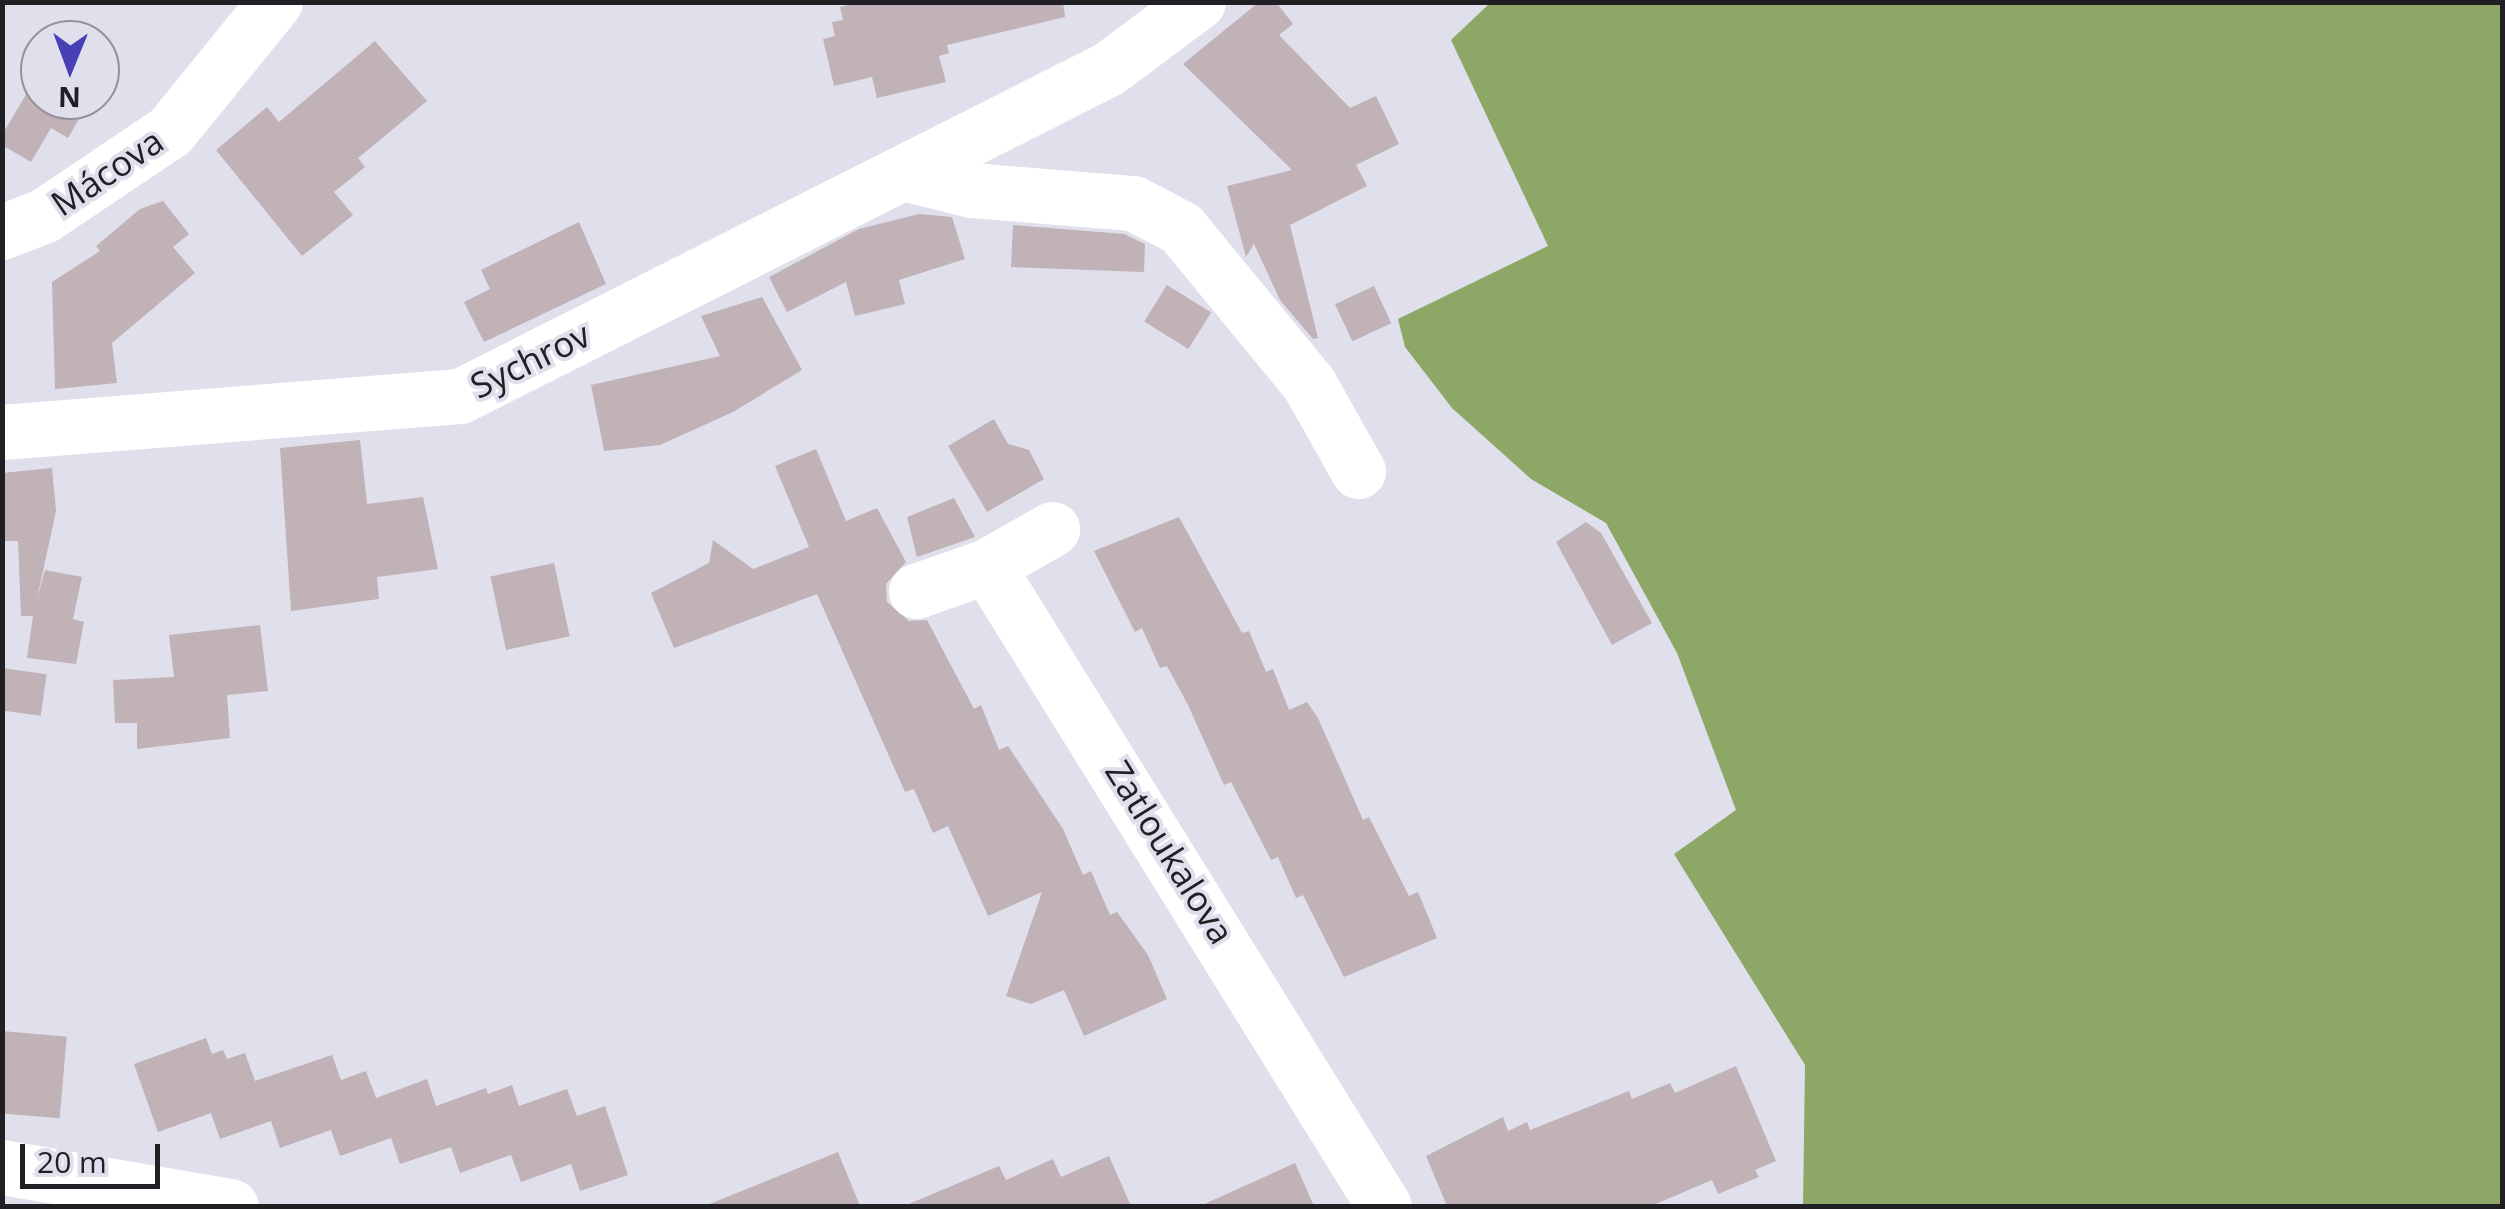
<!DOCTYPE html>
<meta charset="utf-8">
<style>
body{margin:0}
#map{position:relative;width:2505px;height:1209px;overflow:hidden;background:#e0dfec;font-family:"Open Sans",sans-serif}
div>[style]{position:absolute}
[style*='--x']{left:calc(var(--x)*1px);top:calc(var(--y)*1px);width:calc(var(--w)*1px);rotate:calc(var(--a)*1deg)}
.forest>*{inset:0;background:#8da767}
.building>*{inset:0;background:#c0b2b6;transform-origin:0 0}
.minor>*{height:55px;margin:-27.5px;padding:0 27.5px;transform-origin:27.5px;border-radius:27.5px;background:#fff}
span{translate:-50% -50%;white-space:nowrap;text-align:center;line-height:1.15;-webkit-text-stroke:8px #e0dfec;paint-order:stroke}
.street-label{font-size:35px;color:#201f24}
.frame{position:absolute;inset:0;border:5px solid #201f24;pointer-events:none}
.north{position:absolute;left:20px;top:20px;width:100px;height:100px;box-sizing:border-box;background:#e0dfec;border:2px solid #93929c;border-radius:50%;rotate:181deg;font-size:28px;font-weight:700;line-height:40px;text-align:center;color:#201f24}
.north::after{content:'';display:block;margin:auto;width:35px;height:45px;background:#473fb5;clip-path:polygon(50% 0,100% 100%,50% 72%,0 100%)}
.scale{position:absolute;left:20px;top:1144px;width:140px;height:45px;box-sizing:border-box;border:5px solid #201f24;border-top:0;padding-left:12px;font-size:30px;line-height:35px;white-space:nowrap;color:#201f24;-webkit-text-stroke:8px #e0dfec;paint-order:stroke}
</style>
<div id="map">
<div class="forest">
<div style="clip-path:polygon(1490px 3px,2502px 3px,2502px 1206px,1803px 1206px,1805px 1065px,1674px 854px,1736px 810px,1677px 653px,1606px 523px,1531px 479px,1452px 408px,1405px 347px,1398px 319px,1548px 246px,1451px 40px)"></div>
</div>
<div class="building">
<div style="clip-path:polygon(860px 2px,1063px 2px,1065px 17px,947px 45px,949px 53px,939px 56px,946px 82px,877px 98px,872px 77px,834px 86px,823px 39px,835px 36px,832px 22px,843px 20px,840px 7px)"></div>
<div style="clip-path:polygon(1259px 2px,1276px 2px,1293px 24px,1279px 35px,1350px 108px,1376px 96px,1399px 144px,1356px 165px,1367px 186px,1290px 225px,1318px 338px,1313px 339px,1280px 300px,1254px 244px,1246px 257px,1227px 186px,1292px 170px,1183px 64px)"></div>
<div style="clip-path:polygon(375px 41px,427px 101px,358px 158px,365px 167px,334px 192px,353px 215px,302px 256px,216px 150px,267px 107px,279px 122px)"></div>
<div style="clip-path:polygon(40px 71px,40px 100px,90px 100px,68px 138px,51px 128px,31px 162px,2px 145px,2px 135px)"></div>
<div style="clip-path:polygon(163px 201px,189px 234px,173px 247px,195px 273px,112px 343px,117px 383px,55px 389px,52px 282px,100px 251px,96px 246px,140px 209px)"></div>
<div style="clip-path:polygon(919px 214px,952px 217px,965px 259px,899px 280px,905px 304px,855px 316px,846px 282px,787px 312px,769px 277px,859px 229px)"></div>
<div style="clip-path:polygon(579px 222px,606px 284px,484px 342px,464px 302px,490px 289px,481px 270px)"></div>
<div style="clip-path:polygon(1013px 225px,1124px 234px,1145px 244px,1144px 272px,1011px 267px)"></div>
<div style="left:1167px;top:285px;width:52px;height:43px;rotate:32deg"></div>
<div style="left:1374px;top:286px;width:41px;height:43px;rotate:65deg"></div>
<div style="clip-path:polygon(762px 297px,802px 370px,733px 412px,660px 445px,604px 451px,591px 385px,720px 356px,701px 316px)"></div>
<div style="clip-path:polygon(994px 419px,1008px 444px,1029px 450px,1044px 479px,987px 512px,948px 446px)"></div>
<div style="clip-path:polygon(360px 440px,367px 504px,423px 497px,438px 569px,377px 577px,379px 599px,291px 611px,280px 448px)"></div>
<div style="clip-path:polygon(816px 449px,846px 521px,877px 508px,906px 562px,886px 584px,887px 602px,909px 621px,927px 620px,974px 709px,981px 705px,999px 750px,1008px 746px,1063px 829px,1083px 875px,1091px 871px,1110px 915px,1117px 912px,1148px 955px,1167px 999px,1084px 1036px,1064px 990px,1031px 1004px,1006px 996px,1042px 892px,988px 916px,948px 826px,933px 833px,914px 789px,905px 792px,817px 594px,674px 648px,651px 593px,709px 563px,713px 540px,753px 569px,809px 547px,775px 466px)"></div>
<div style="clip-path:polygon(52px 468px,56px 511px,37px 599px,45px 570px,82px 577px,73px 619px,84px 622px,76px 664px,27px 658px,33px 616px,21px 616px,18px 541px,2px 541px,2px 473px)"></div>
<div style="clip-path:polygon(954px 498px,975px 537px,917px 557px,907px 517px)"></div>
<div style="clip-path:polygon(1179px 517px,1242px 633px,1249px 631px,1266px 672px,1273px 669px,1289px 710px,1307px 702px,1318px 718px,1363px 820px,1369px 817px,1409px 896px,1418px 892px,1437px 938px,1344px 977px,1303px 895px,1296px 898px,1278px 857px,1271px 860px,1231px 782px,1224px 785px,1188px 705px,1167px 666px,1160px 668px,1142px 628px,1135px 632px,1094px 551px)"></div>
<div style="clip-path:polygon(1586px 522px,1601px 533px,1652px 623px,1612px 645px,1556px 542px)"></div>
<div style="left:554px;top:563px;width:75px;height:65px;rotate:78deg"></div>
<div style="clip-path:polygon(260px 625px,268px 691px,227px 695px,230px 738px,137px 749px,137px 723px,115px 723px,113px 680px,174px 677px,169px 635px)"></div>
<div style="left:2px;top:668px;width:45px;height:42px;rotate:8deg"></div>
<div style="left:2px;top:1031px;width:65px;height:82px;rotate:5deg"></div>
<div style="clip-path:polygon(206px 1038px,212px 1054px,223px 1050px,227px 1059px,245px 1053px,255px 1081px,332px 1055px,341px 1080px,366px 1071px,376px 1098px,427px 1079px,436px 1106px,486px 1088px,488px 1094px,512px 1085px,519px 1106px,567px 1089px,577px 1116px,605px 1106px,628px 1175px,580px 1191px,571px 1164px,521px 1182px,511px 1155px,460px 1173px,451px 1147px,400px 1164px,391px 1138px,340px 1156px,331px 1130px,280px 1148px,271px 1121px,220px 1139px,211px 1113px,158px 1132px,134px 1064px)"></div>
<div style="clip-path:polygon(1736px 1066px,1776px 1161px,1755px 1170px,1759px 1177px,1718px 1194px,1712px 1180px,1651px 1206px,1447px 1206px,1426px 1156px,1503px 1117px,1508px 1131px,1527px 1122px,1530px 1130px,1629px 1091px,1632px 1099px,1670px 1083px,1675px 1093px)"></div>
<div style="clip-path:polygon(838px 1152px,860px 1206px,707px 1206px,707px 1205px)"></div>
<div style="clip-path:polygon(1109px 1156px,1131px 1206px,904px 1206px,999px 1166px,1006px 1180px,1053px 1159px,1061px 1177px)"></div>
<div style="clip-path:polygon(1295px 1163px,1314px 1206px,1200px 1206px)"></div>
</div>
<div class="minor">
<div style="--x:904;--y:173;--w:69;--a:14.2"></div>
<div style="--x:971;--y:190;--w:163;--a:4.6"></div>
<div style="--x:1133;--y:203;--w:54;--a:27.5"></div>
<div style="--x:1181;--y:228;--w:202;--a:50.6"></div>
<div style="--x:1309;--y:384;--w:100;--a:60.6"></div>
<div style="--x:2;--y:232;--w:46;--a:-21.6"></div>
<div style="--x:45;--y:215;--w:151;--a:-33.9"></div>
<div style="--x:170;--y:131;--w:166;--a:-50.9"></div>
<div style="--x:2;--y:432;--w:459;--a:-4.5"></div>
<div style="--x:460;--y:396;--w:726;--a:-26.78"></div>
<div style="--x:1108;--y:69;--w:112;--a:-36.7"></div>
<div style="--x:987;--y:566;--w:753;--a:58.19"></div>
<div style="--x:916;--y:591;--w:75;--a:-19.4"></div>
<div style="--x:987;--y:566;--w:75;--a:-29.6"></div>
<div style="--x:2;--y:1167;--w:232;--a:9.7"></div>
</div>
<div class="street-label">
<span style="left:107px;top:172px;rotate:-34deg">Mácova</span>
<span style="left:530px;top:360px;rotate:-26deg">Sychrov</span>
<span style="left:1170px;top:852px;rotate:58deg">Zatloukalova</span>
</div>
<div class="frame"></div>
<div class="north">N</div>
<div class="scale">20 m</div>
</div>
